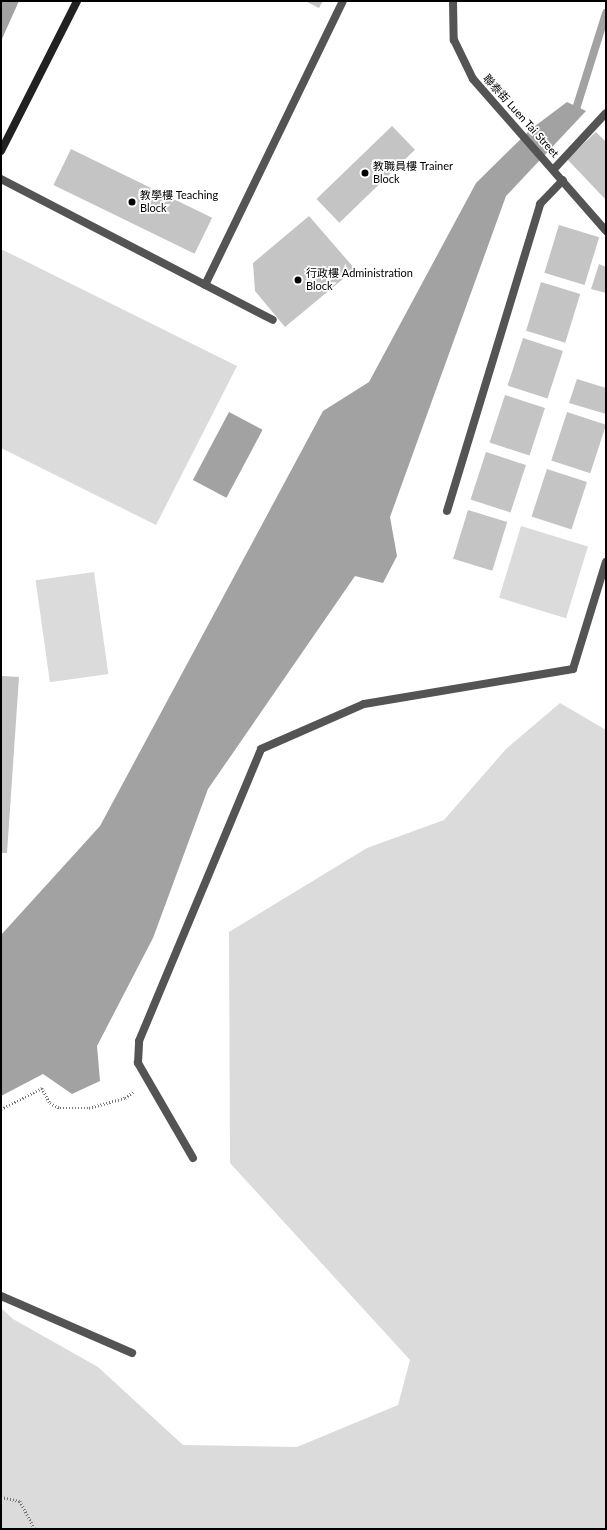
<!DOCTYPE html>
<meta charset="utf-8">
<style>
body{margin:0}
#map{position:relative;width:607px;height:1530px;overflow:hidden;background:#fff;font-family:Lato,"Noto Sans TC",sans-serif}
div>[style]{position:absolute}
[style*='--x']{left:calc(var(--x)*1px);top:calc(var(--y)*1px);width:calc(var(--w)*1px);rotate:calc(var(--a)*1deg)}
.green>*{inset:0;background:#dbdbdb;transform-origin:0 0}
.water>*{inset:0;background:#a2a2a2;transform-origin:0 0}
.stream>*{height:8px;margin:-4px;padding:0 4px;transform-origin:4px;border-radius:4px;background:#a2a2a2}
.building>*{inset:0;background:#c4c4c4;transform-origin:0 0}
.path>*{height:2.5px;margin-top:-1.25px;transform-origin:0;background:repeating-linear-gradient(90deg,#767676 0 1px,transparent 0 3px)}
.lane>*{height:8px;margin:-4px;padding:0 4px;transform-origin:4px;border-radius:4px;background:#545454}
.street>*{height:8px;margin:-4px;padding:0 4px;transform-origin:4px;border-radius:4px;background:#545454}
.secondary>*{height:8px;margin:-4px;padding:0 4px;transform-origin:4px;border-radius:4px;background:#212121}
.dots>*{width:11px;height:11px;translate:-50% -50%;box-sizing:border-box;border:2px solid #fff;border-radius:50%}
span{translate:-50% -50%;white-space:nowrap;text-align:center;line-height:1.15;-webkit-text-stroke:3.5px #fff;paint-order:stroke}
.street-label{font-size:11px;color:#000}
.poi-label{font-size:11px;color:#000}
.left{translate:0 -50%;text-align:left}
.frame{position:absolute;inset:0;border:2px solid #000;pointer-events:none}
</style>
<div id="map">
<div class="green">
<div style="clip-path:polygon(1px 249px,237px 366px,156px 525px,1px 448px)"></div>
<div style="left:521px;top:526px;width:70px;height:75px;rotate:17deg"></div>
<div style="left:94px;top:572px;width:103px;height:59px;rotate:82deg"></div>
<div style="clip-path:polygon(560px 703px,606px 730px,606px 1529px,1px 1529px,1px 1308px,13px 1319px,98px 1367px,183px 1445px,297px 1447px,398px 1405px,410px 1360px,230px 1163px,229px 932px,367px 848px,444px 820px,506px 749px)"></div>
</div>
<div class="water">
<div style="clip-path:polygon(1px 1px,19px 1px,1px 41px)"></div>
<div style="clip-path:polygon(567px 102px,586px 111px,506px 196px,390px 517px,397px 556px,383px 583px,355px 576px,208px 789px,153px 938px,97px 1046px,100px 1081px,72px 1094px,43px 1074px,1px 1096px,1px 935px,100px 826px,323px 411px,369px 382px,476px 183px,531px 129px)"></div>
<div style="left:229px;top:412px;width:38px;height:77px;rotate:28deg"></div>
</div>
<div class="stream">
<div style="--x:568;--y:115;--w:10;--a:-37"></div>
<div style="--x:576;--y:109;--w:101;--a:-72.6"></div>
</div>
<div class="building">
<div style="clip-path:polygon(305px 1px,323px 1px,319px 8px)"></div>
<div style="left:392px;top:126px;width:33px;height:105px;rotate:46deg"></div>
<div style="clip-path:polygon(596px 132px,606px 142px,606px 200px,567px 159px)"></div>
<div style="left:71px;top:149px;width:157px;height:40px;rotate:26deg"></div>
<div style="clip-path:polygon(309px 216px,355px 269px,285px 327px,255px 291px,253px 263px)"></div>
<div style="left:559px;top:225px;width:42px;height:50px;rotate:17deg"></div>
<div style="clip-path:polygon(599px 264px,606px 267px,606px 293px,591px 289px)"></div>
<div style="left:541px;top:282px;width:41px;height:51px;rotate:17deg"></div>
<div style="left:523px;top:338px;width:42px;height:50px;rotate:18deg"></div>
<div style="clip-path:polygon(577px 379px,606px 388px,606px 414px,569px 403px)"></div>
<div style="left:505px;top:395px;width:42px;height:50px;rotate:18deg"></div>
<div style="left:567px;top:412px;width:41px;height:51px;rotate:18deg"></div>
<div style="left:486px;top:452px;width:42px;height:50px;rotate:18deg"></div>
<div style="left:547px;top:469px;width:42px;height:50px;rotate:18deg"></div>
<div style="left:468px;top:510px;width:41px;height:51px;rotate:17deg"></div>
<div style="clip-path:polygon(1px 676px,19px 677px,7px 853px,1px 853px)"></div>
</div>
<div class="path">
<div style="--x:1;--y:1109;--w:46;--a:-27.1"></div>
<div style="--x:42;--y:1088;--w:17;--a:62"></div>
<div style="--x:50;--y:1103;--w:11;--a:27"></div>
<div style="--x:60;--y:1108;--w:29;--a:0"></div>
<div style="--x:89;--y:1108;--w:37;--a:-16"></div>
<div style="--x:125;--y:1098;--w:11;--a:-38"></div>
<div style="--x:1;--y:1497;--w:19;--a:12"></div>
<div style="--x:20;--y:1501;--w:32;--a:62"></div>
</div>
<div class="lane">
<div style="--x:554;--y:169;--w:76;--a:-47.1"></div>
<div style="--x:1;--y:179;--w:306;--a:27.4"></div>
<div style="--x:205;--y:285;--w:316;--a:-64.1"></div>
<div style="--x:447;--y:511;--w:321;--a:-73.1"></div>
<div style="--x:540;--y:204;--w:33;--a:-46"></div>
</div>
<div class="street">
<div style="--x:453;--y:1;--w:39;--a:89"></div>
<div style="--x:454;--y:40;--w:43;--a:64"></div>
<div style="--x:473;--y:79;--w:202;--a:48.8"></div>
<div style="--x:193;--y:1158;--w:110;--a:-120.1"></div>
<div style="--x:138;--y:1063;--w:22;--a:-87"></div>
<div style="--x:139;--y:1041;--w:316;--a:-67.3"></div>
<div style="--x:261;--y:749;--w:112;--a:-23.6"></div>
<div style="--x:364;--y:704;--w:212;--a:-9.5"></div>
<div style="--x:573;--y:669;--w:112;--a:-72.9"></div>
<div style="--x:1;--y:1296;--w:143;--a:23.5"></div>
</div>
<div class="secondary">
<div style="--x:1;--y:151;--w:168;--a:-63.1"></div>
</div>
<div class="dots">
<div style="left:365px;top:173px;background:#000"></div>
<div style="left:132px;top:202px;background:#000"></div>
<div style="left:298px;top:280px;background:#000"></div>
</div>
<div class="street-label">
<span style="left:521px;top:116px;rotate:48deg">聯泰街 Luen Tai Street</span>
</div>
<div class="poi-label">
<span class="left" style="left:373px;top:173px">教職員樓 Trainer<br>Block</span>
<span class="left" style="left:140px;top:202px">教學樓 Teaching<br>Block</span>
<span class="left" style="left:306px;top:280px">行政樓 Administration<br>Block</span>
</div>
<div class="frame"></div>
</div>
